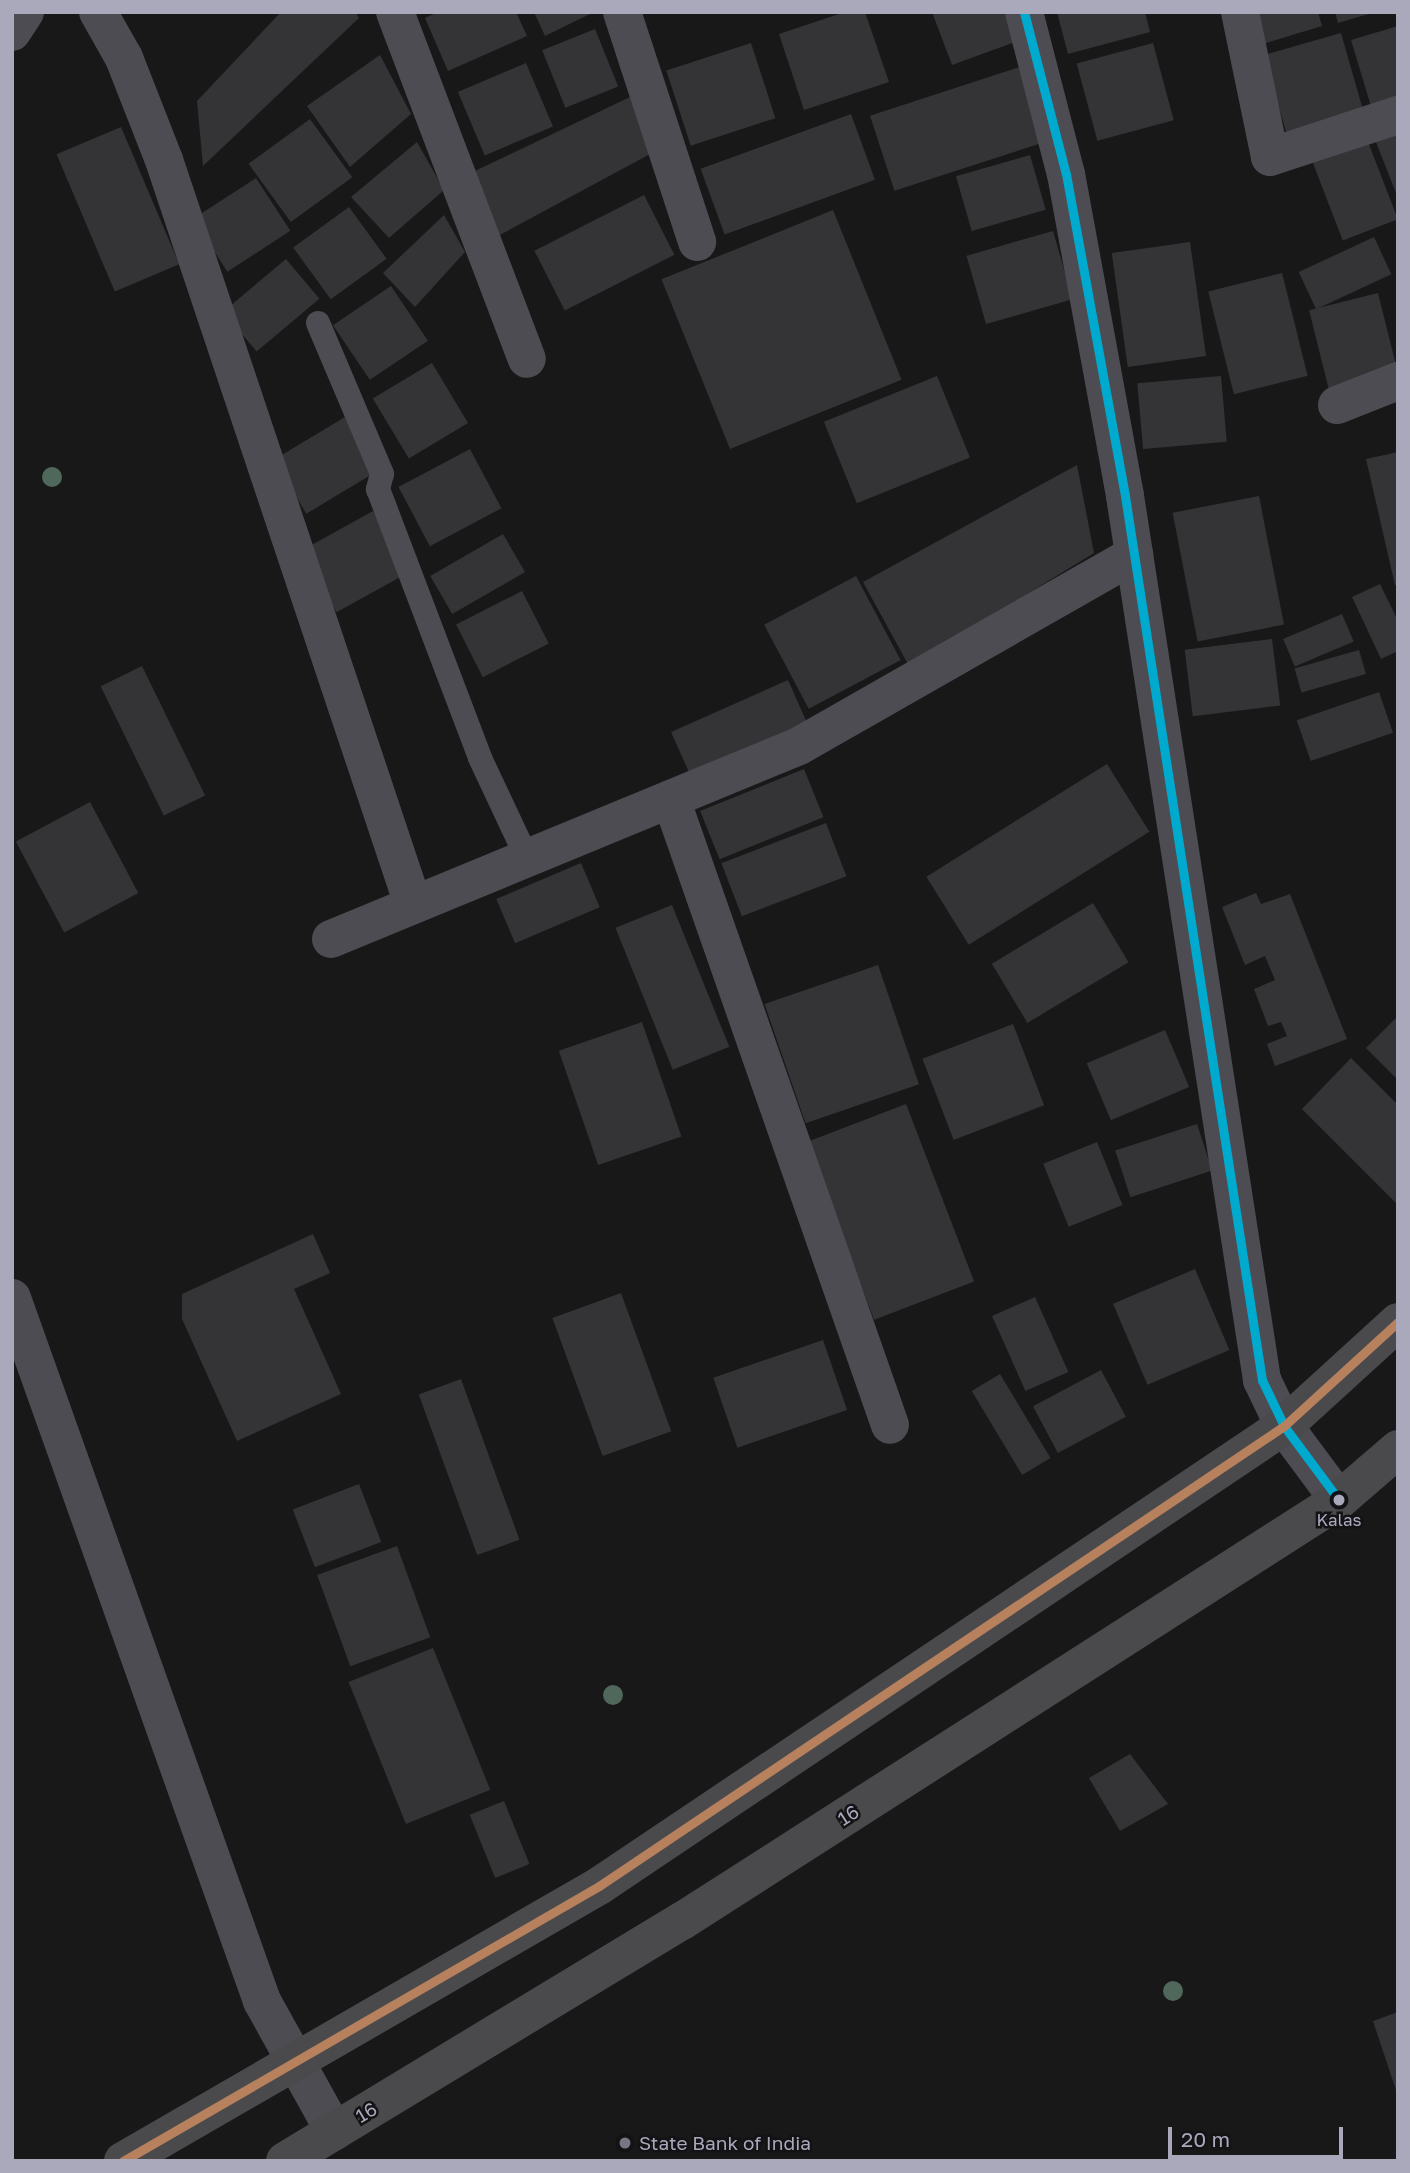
<!DOCTYPE html>
<style>
body{margin:0}
#map{position:relative;width:1410px;height:2173px;overflow:hidden;background:#181819;font-family:"Golos Text",sans-serif}
div>[style]{position:absolute}
[style*='--x']{left:calc(var(--x)*1px);top:calc(var(--y)*1px);width:calc(var(--w)*1px);rotate:calc(var(--a)*1deg)}
.building>*{inset:0;background:#343437;transform-origin:0 0}
.lane>*{height:24px;margin:-12px;padding:0 12px;transform-origin:12px;border-radius:12px;background:#4d4c52}
.street>*{height:38px;margin:-19px;padding:0 19px;transform-origin:19px;border-radius:19px;background:#4d4c52}
.primary>*{height:38px;margin:-19px;padding:0 19px;transform-origin:19px;border-radius:19px;background:#4a4a4d}
.bus-1>*{height:9px;margin:-4.5px;padding:0 4.5px;transform-origin:4.5px;border-radius:4.5px;background:#00a9ce}
.bus-2>*{height:9px;margin:-4.5px;padding:0 4.5px;transform-origin:4.5px;border-radius:4.5px;background:#b6815c}
.trees>*{width:20px;height:20px;margin:-10px;border-radius:50%;background:#50675b}
.dots>*{width:19px;height:19px;translate:-50% -50%;box-sizing:border-box;border:4px solid #131215;border-radius:50%}
span{translate:-50% -50%;white-space:nowrap;text-align:center;line-height:1.15;-webkit-text-stroke:5px #131215;paint-order:stroke}
.bus-label{font-size:17px;color:#aaa8bb}
.street-label{font-size:19px;color:#aaa8bb}
.poi-label{font-size:19px;color:#aaa8bb}
.left{translate:0 -50%;text-align:left}
.frame{position:absolute;inset:0;border:14px solid #aaa8bb;pointer-events:none}
.scale{position:absolute;left:1168px;top:2127px;width:175px;height:32px;box-sizing:border-box;border:4px solid #aaa8bb;border-top:0;padding-left:9px;font-size:21px;line-height:24px;white-space:nowrap;color:#aaa8bb;-webkit-text-stroke:5px #131215;paint-order:stroke}
</style>
<div id="map">
<div class="building">
<div style="clip-path:polygon(281px 12px,355px 12px,359px 18px,203px 166px,197px 101px)"></div>
<div style="clip-path:polygon(438px 12px,516px 12px,527px 36px,448px 71px,425px 18px)"></div>
<div style="clip-path:polygon(534px 12px,594px 12px,545px 36px)"></div>
<div style="clip-path:polygon(845px 12px,865px 12px,889px 82px,804px 110px,779px 34px)"></div>
<div style="clip-path:polygon(932px 12px,1004px 12px,1015px 42px,952px 65px)"></div>
<div style="clip-path:polygon(1057px 12px,1145px 12px,1150px 32px,1068px 54px)"></div>
<div style="clip-path:polygon(1246px 12px,1318px 12px,1322px 26px,1256px 46px)"></div>
<div style="clip-path:polygon(1335px 12px,1372px 12px,1372px 13px,1338px 23px)"></div>
<div style="clip-path:polygon(1398px 26px,1398px 106px,1373px 113px,1351px 40px)"></div>
<div style="left:595px;top:29px;width:62px;height:57px;rotate:68deg"></div>
<div style="left:1341px;top:33px;width:87px;height:80px;rotate:74deg"></div>
<div style="left:751px;top:43px;width:79px;height:89px;rotate:72deg"></div>
<div style="left:1153px;top:43px;width:80px;height:79px;rotate:75deg"></div>
<div style="clip-path:polygon(380px 55px,411px 114px,350px 167px,307px 106px)"></div>
<div style="left:526px;top:63px;width:69px;height:74px;rotate:67deg"></div>
<div style="left:1026px;top:65px;width:79px;height:164px;rotate:72deg"></div>
<div style="clip-path:polygon(630px 97px,652px 153px,498px 236px,475px 171px)"></div>
<div style="left:851px;top:114px;width:70px;height:160px;rotate:70deg"></div>
<div style="left:310px;top:119px;width:72px;height:76px;rotate:54deg"></div>
<div style="left:121px;top:127px;width:149px;height:70px;rotate:67deg"></div>
<div style="clip-path:polygon(1398px 133px,1398px 198px,1376px 142px)"></div>
<div style="left:1367px;top:139px;width:86px;height:59px;rotate:69deg"></div>
<div style="clip-path:polygon(417px 142px,444px 190px,389px 238px,351px 197px)"></div>
<div style="left:1030px;top:155px;width:57px;height:77px;rotate:74deg"></div>
<div style="left:256px;top:178px;width:63px;height:75px;rotate:57deg"></div>
<div style="left:644px;top:195px;width:67px;height:123px;rotate:63deg"></div>
<div style="left:349px;top:207px;width:64px;height:69px;rotate:54deg"></div>
<div style="left:833px;top:210px;width:183px;height:185px;rotate:68deg"></div>
<div style="clip-path:polygon(444px 215px,465px 252px,415px 307px,383px 273px)"></div>
<div style="left:1053px;top:231px;width:71px;height:90px;rotate:74deg"></div>
<div style="left:1374px;top:237px;width:41px;height:83px;rotate:65deg"></div>
<div style="left:1190px;top:242px;width:115px;height:79px;rotate:82deg"></div>
<div style="left:286px;top:259px;width:52px;height:82px;rotate:50deg"></div>
<div style="left:1282px;top:273px;width:106px;height:76px;rotate:76deg"></div>
<div style="left:391px;top:286px;width:66px;height:70px;rotate:56deg"></div>
<div style="left:1378px;top:293px;width:83px;height:71px;rotate:76deg"></div>
<div style="left:432px;top:363px;width:70px;height:69px;rotate:59deg"></div>
<div style="left:937px;top:376px;width:88px;height:122px;rotate:68deg"></div>
<div style="left:1221px;top:376px;width:66px;height:84px;rotate:85deg"></div>
<div style="left:345px;top:417px;width:63px;height:83px;rotate:59deg"></div>
<div style="left:470px;top:449px;width:67px;height:81px;rotate:62deg"></div>
<div style="clip-path:polygon(1398px 452px,1398px 585px,1395px 585px,1366px 459px)"></div>
<div style="clip-path:polygon(1077px 465px,1094px 553px,909px 666px,863px 582px)"></div>
<div style="left:1259px;top:496px;width:131px;height:88px;rotate:79deg"></div>
<div style="left:373px;top:511px;width:71px;height:81px;rotate:61deg"></div>
<div style="left:503px;top:534px;width:44px;height:84px;rotate:60deg"></div>
<div style="left:856px;top:576px;width:95px;height:104px;rotate:62deg"></div>
<div style="clip-path:polygon(1380px 584px,1398px 621px,1398px 651px,1381px 659px,1352px 597px)"></div>
<div style="left:522px;top:591px;width:59px;height:74px;rotate:63deg"></div>
<div style="left:1342px;top:614px;width:30px;height:64px;rotate:67deg"></div>
<div style="left:1272px;top:639px;width:67px;height:88px;rotate:83deg"></div>
<div style="left:1359px;top:650px;width:25px;height:67px;rotate:74deg"></div>
<div style="left:142px;top:666px;width:144px;height:46px;rotate:64deg"></div>
<div style="left:788px;top:680px;width:47px;height:128px;rotate:66deg"></div>
<div style="left:1379px;top:692px;width:43px;height:87px;rotate:71deg"></div>
<div style="left:1107px;top:764px;width:80px;height:213px;rotate:58deg"></div>
<div style="left:804px;top:769px;width:52px;height:112px;rotate:68deg"></div>
<div style="left:90px;top:802px;width:103px;height:84px;rotate:62deg"></div>
<div style="left:826px;top:823px;width:57px;height:112px;rotate:69deg"></div>
<div style="left:581px;top:863px;width:48px;height:92px;rotate:67deg"></div>
<div style="clip-path:polygon(1256px 893px,1261px 904px,1290px 894px,1347px 1039px,1275px 1066px,1267px 1044px,1287px 1036px,1281px 1022px,1268px 1026px,1254px 989px,1275px 980px,1265px 956px,1245px 965px,1222px 907px)"></div>
<div style="left:1093px;top:903px;width:69px;height:118px;rotate:59deg"></div>
<div style="left:672px;top:905px;width:153px;height:61px;rotate:68deg"></div>
<div style="left:878px;top:965px;width:126px;height:120px;rotate:71deg"></div>
<div style="clip-path:polygon(1398px 1016px,1398px 1080px,1366px 1048px)"></div>
<div style="left:642px;top:1022px;width:121px;height:88px;rotate:71deg"></div>
<div style="left:1013px;top:1024px;width:87px;height:97px;rotate:69deg"></div>
<div style="left:1165px;top:1030px;width:62px;height:85px;rotate:67deg"></div>
<div style="clip-path:polygon(1351px 1058px,1398px 1105px,1398px 1205px,1302px 1109px)"></div>
<div style="left:906px;top:1104px;width:190px;height:107px;rotate:69deg"></div>
<div style="left:1197px;top:1124px;width:49px;height:86px;rotate:72deg"></div>
<div style="left:1097px;top:1142px;width:68px;height:58px;rotate:68deg"></div>
<div style="clip-path:polygon(313px 1234px,330px 1273px,294px 1289px,341px 1394px,237px 1441px,182px 1319px,182px 1294px)"></div>
<div style="left:1195px;top:1269px;width:88px;height:89px;rotate:67deg"></div>
<div style="left:621px;top:1293px;width:147px;height:73px;rotate:70deg"></div>
<div style="left:1035px;top:1297px;width:82px;height:47px;rotate:66deg"></div>
<div style="left:823px;top:1340px;width:74px;height:116px;rotate:71deg"></div>
<div style="left:1101px;top:1370px;width:53px;height:77px;rotate:62deg"></div>
<div style="left:1000px;top:1374px;width:98px;height:33px;rotate:59deg"></div>
<div style="left:461px;top:1379px;width:171px;height:45px;rotate:70deg"></div>
<div style="left:359px;top:1484px;width:62px;height:71px;rotate:69deg"></div>
<div style="left:397px;top:1546px;width:97px;height:85px;rotate:70deg"></div>
<div style="left:433px;top:1648px;width:153px;height:91px;rotate:68deg"></div>
<div style="clip-path:polygon(1130px 1754px,1168px 1804px,1120px 1831px,1089px 1778px)"></div>
<div style="left:504px;top:1801px;width:68px;height:37px;rotate:68deg"></div>
<div style="clip-path:polygon(1398px 2012px,1398px 2093px,1397px 2093px,1373px 2021px)"></div>
</div>
<div class="lane">
<div style="--x:318;--y:323;--w:164;--a:67"></div>
<div style="--x:382;--y:474;--w:16;--a:105"></div>
<div style="--x:378;--y:489;--w:288;--a:69.2"></div>
<div style="--x:480;--y:758;--w:110;--a:64.8"></div>
</div>
<div class="street">
<div style="--x:98;--y:12;--w:53;--a:60.5"></div>
<div style="--x:124;--y:58;--w:110;--a:68.6"></div>
<div style="--x:164;--y:160;--w:785;--a:71.5"></div>
<div style="--x:395;--y:12;--w:371;--a:69.2"></div>
<div style="--x:622;--y:12;--w:242;--a:71.9"></div>
<div style="--x:1024;--y:12;--w:167;--a:75.5"></div>
<div style="--x:1066;--y:174;--w:327;--a:79.6"></div>
<div style="--x:1125;--y:496;--w:895;--a:81.19"></div>
<div style="--x:1262;--y:1380;--w:51;--a:64.4"></div>
<div style="--x:1284;--y:1426;--w:92;--a:53.4"></div>
<div style="--x:1240;--y:12;--w:148;--a:78.3"></div>
<div style="--x:1270;--y:157;--w:135;--a:-18.2"></div>
<div style="--x:12;--y:32;--w:24;--a:-57"></div>
<div style="--x:1337;--y:405;--w:66;--a:-21.5"></div>
<div style="--x:671;--y:799;--w:663;--a:70.72"></div>
<div style="--x:331;--y:939;--w:506;--a:-22.41"></div>
<div style="--x:799;--y:746;--w:386;--a:-29.7"></div>
<div style="--x:12;--y:1298;--w:746;--a:70.42"></div>
<div style="--x:262;--y:2001;--w:149;--a:61"></div>
</div>
<div class="primary">
<div style="--x:123;--y:2161;--w:550;--a:-30.02"></div>
<div style="--x:599;--y:1886;--w:825;--a:-33.88"></div>
<div style="--x:1284;--y:1426;--w:154;--a:-42.4"></div>
<div style="--x:285;--y:2161;--w:464;--a:-31.2"></div>
<div style="--x:682;--y:1921;--w:780;--a:-32.65"></div>
<div style="--x:1339;--y:1500;--w:78;--a:-40.8"></div>
</div>
<div class="bus-1">
<div style="--x:1024;--y:12;--w:167;--a:75.5"></div>
<div style="--x:1066;--y:174;--w:327;--a:79.6"></div>
<div style="--x:1125;--y:496;--w:895;--a:81.19"></div>
<div style="--x:1262;--y:1380;--w:51;--a:64.4"></div>
<div style="--x:1284;--y:1426;--w:92;--a:53.4"></div>
</div>
<div class="bus-2">
<div style="--x:123;--y:2161;--w:550;--a:-30.02"></div>
<div style="--x:599;--y:1886;--w:825;--a:-33.88"></div>
<div style="--x:1284;--y:1426;--w:154;--a:-42.4"></div>
</div>
<div class="trees">
<div style="left:52px;top:477px"></div>
<div style="left:613px;top:1695px"></div>
<div style="left:1173px;top:1991px"></div>
</div>
<div class="dots">
<div style="left:1339px;top:1500px;background:#aaa8bb"></div>
<div style="left:625px;top:2143px;background:#777682"></div>
</div>
<div class="bus-label">
<span style="left:1339px;top:1520px">Kalas</span>
</div>
<div class="street-label">
<span style="left:848px;top:1815px;rotate:-33deg">16</span>
<span style="left:366px;top:2112px;rotate:-31deg">16</span>
</div>
<div class="poi-label">
<span class="left" style="left:639px;top:2143px">State Bank of India</span>
</div>
<div class="frame"></div>
<div class="scale">20 m</div>
</div>
